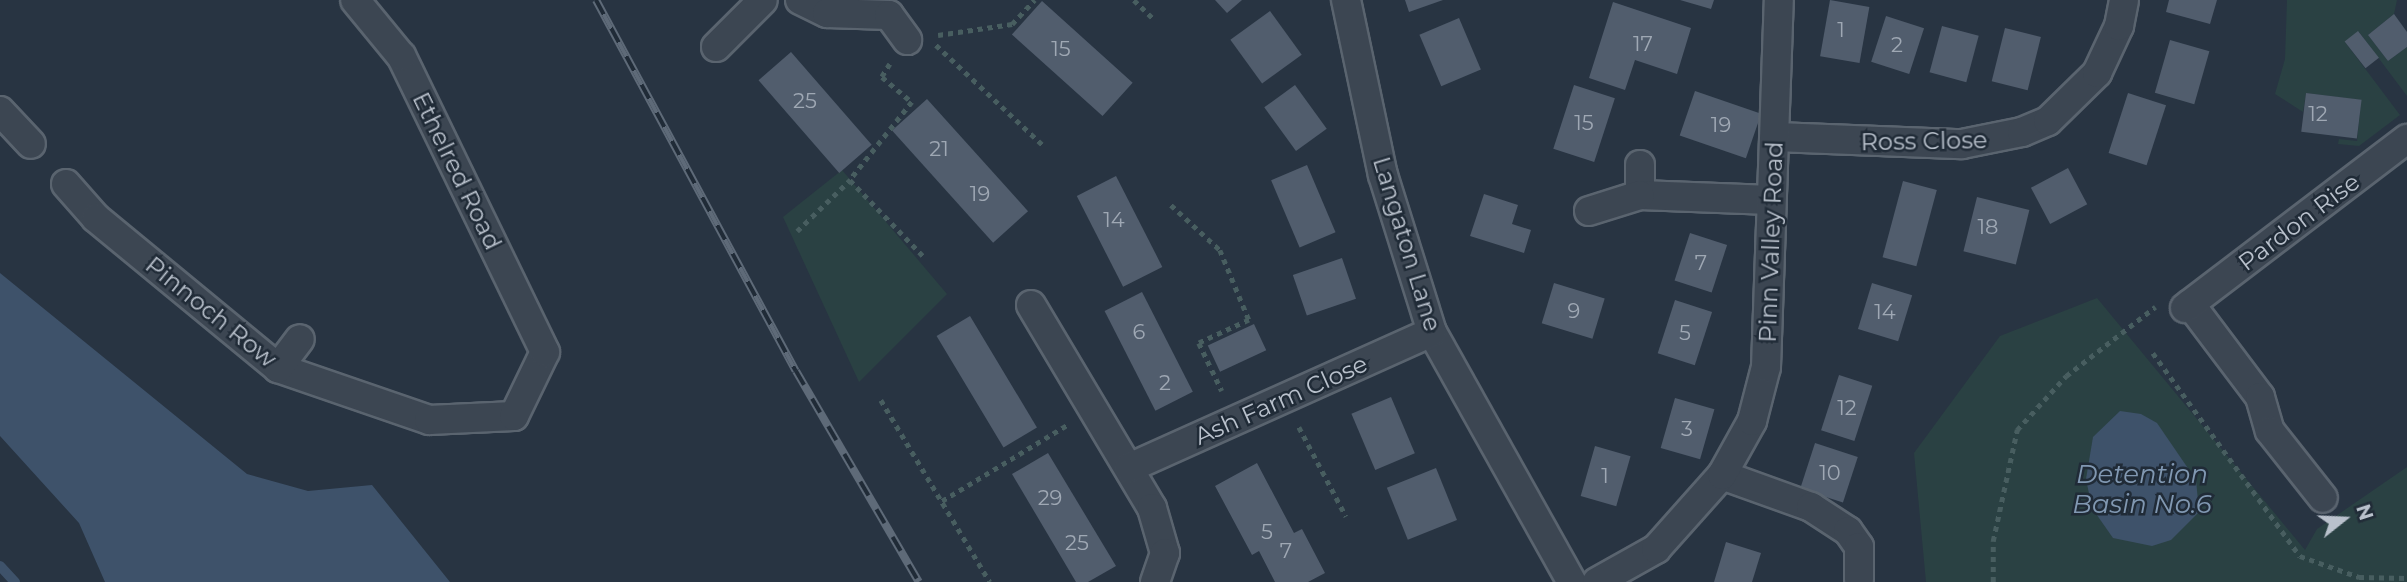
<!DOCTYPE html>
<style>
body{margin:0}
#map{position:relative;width:2407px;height:582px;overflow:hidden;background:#283442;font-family:Montserrat,sans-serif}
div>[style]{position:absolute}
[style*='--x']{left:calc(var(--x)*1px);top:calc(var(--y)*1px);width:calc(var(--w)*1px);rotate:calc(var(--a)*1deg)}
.green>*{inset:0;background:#2a4143}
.water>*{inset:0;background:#3e526a}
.stream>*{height:10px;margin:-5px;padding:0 5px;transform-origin:5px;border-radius:5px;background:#3e526a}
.building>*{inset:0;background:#515d6d;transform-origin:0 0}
.path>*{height:4.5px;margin-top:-2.25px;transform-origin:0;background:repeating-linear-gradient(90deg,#485e60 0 5px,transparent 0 10px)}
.roads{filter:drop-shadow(2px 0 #5a646f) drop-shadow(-2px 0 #5a646f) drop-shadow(0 2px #5a646f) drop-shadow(0 -2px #5a646f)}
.minor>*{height:28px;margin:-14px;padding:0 14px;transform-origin:14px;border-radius:14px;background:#3c4652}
.rail>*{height:8px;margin-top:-4px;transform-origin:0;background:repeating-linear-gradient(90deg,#202b37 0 16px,#5e6a78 0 32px);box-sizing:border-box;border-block:2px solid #5e6a78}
span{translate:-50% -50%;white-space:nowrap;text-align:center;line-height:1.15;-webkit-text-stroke:5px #202b37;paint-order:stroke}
.number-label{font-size:21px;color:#9fa8b4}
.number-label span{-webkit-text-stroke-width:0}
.street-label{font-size:24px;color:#b9c1cc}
.water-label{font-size:26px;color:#8198b2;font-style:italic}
.north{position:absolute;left:2309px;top:484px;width:70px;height:70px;-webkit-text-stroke:5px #202b37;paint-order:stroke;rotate:72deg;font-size:19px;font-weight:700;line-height:28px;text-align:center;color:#b9c1cc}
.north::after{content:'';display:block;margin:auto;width:24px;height:32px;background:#b9c1cc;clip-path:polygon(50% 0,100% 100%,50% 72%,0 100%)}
</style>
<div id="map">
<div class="green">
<div style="clip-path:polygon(2287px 0,2397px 0,2394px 14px,2368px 35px,2388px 61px,2407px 47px,2407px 96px,2359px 32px,2345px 42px,2400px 115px,2359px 146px,2338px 144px,2339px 139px,2357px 141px,2361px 100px,2306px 93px,2303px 112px,2275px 94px,2285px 59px)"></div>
<div style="clip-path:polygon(842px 170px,947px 294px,859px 382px,783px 217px)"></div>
<div style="clip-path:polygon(2097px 298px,2305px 550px,2317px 529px,2407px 467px,2407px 582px,1926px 582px,1914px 453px,2000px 336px)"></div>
</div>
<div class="water">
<div style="clip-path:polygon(0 273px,247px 474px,308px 491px,372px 485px,450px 582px,105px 582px,79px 523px,0 436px)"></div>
<div style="clip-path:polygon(2120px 411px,2141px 414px,2157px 423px,2196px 480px,2199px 512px,2171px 540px,2152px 546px,2113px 538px,2092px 508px,2086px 479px,2093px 437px)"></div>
</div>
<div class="stream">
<div style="--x:0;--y:566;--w:22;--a:47"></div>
</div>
<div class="building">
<div style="clip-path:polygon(1215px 0,1242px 0,1227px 13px)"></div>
<div style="clip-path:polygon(1405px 0,1443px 0,1409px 12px)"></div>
<div style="clip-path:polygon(1680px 0,1714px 0,1711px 9px)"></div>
<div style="left:1830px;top:0;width:40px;height:57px;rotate:10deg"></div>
<div style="clip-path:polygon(2169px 0,2217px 0,2210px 24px,2166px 12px)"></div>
<div style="left:1042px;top:1px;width:122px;height:45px;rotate:42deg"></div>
<div style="clip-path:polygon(1613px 2px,1691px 28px,1677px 74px,1635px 60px,1625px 90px,1589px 78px)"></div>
<div style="left:1270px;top:11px;width:54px;height:49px;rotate:54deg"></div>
<div style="clip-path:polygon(2394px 14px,2407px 32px,2407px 47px,2388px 61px,2368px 35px)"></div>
<div style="left:1886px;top:16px;width:40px;height:48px;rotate:18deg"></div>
<div style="left:1459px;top:18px;width:56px;height:43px;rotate:67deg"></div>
<div style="left:1942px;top:26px;width:38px;height:48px;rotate:15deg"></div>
<div style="left:2005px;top:28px;width:37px;height:55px;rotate:14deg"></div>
<div style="left:2358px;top:31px;width:34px;height:17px;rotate:52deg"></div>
<div style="left:2170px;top:40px;width:41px;height:55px;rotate:16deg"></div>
<div style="left:791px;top:52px;width:123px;height:43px;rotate:49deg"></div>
<div style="left:1295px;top:85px;width:54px;height:38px;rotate:54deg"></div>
<div style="left:1574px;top:85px;width:43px;height:67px;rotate:18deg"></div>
<div style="left:1695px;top:91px;width:70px;height:47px;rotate:19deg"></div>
<div style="left:2128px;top:93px;width:40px;height:63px;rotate:18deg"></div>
<div style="left:2306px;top:93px;width:56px;height:39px;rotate:7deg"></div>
<div style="left:927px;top:99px;width:151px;height:47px;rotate:48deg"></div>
<div style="left:1307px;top:165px;width:73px;height:39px;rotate:67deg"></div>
<div style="left:2068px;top:168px;width:41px;height:42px;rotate:62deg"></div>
<div style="left:1116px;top:176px;width:102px;height:44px;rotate:63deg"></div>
<div style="left:1903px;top:181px;width:35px;height:79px;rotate:15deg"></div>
<div style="clip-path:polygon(1484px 194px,1518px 205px,1512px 224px,1531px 230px,1524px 253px,1470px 236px)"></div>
<div style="left:1977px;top:197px;width:54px;height:56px;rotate:14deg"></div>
<div style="left:1690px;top:233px;width:39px;height:50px;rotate:18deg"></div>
<div style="left:1342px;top:258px;width:43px;height:52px;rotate:71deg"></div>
<div style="left:1554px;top:283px;width:53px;height:42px;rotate:17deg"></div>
<div style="left:1872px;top:283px;width:42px;height:48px;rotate:17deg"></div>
<div style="left:1142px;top:292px;width:112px;height:42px;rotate:63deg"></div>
<div style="left:1675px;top:300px;width:39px;height:56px;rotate:18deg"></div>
<div style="left:970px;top:316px;width:130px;height:39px;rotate:59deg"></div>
<div style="left:1254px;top:324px;width:29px;height:51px;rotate:65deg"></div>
<div style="left:1839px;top:375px;width:35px;height:58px;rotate:18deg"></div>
<div style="left:1391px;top:397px;width:61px;height:43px;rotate:67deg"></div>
<div style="left:1675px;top:398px;width:41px;height:52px;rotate:16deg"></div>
<div style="left:1815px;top:443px;width:45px;height:48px;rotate:18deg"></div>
<div style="left:1595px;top:446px;width:37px;height:52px;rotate:16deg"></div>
<div style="clip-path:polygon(1048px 453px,1116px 566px,1088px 582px,1076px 582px,1012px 474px)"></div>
<div style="clip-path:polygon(1257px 463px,1294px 533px,1302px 529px,1325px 573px,1308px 582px,1275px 582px,1259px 551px,1252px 555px,1215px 486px)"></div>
<div style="left:1436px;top:468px;width:56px;height:53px;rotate:68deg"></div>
<div style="clip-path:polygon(1726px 542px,1761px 553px,1752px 582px,1714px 582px)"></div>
</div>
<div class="path">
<div style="--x:1134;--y:0;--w:29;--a:44"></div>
<div style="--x:938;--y:35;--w:75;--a:-8.5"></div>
<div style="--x:1012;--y:24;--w:33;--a:-47"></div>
<div style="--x:936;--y:45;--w:149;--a:43.1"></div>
<div style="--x:890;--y:64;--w:15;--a:122"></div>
<div style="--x:882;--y:77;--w:39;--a:40"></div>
<div style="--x:912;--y:102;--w:100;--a:128.5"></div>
<div style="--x:850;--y:180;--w:108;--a:46.1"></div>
<div style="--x:1171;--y:205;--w:67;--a:42.6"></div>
<div style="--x:1220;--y:250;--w:76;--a:67.5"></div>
<div style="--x:1249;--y:320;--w:55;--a:155.3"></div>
<div style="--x:1199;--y:343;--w:53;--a:64.4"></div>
<div style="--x:797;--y:231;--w:74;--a:-43.9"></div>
<div style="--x:2153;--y:353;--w:251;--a:54.1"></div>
<div style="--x:2300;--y:556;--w:63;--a:19.6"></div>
<div style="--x:2359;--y:577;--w:48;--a:1.2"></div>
<div style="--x:881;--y:400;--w:212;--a:59.1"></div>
<div style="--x:1299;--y:427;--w:101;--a:62.2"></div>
<div style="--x:942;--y:501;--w:146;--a:-31.3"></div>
<div style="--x:1993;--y:582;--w:41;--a:-90"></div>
<div style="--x:1993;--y:541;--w:114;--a:-77.8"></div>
<div style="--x:2017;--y:430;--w:73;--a:-47.8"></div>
<div style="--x:2066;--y:376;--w:113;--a:-37.8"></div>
</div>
<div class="roads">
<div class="minor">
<div style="--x:800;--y:0;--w:30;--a:26"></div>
<div style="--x:827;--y:13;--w:62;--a:1.8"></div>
<div style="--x:889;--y:15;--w:31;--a:54"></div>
<div style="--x:1346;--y:0;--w:179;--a:78.1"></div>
<div style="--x:1383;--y:175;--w:164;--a:72.7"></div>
<div style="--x:1432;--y:332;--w:287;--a:60.8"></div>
<div style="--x:716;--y:47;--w:66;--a:-45"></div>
<div style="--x:0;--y:111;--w:45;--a:46.8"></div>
<div style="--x:1776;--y:137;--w:186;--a:2.2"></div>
<div style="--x:1962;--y:144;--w:61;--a:-11.3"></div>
<div style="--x:2022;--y:132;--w:28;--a:-23"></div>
<div style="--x:2048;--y:121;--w:69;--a:-44.4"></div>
<div style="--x:2097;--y:73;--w:52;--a:-64.9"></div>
<div style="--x:2119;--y:26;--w:26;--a:-79"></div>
<div style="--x:1640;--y:165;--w:30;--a:90"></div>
<div style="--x:1640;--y:195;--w:131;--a:2.2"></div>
<div style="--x:66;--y:184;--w:45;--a:48.6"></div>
<div style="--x:96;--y:218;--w:236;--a:39.5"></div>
<div style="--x:278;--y:368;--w:160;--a:19"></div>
<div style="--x:429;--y:420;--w:85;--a:-2.7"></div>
<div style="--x:514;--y:416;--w:71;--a:-64.2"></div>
<div style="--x:545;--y:352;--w:329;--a:-115.9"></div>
<div style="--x:401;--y:56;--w:72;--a:-129.4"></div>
<div style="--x:1589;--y:211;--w:53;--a:-17.4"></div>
<div style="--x:2190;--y:304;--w:116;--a:53"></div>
<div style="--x:2260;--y:397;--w:35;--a:74"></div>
<div style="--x:2270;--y:431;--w:85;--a:51.7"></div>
<div style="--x:1031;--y:305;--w:236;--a:59.2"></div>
<div style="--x:1152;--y:508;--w:47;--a:73.9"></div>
<div style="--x:1165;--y:553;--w:31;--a:109"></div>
<div style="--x:2185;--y:308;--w:279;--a:-37.3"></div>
<div style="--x:278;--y:368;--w:36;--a:-53"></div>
<div style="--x:1129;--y:468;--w:332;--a:-24.2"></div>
<div style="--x:1722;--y:475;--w:95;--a:19.8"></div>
<div style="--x:1811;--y:507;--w:44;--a:33"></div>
<div style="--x:1848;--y:531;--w:19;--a:55"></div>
<div style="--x:1859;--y:547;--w:32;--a:90"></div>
<div style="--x:1597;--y:582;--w:68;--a:-29.2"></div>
<div style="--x:1656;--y:549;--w:99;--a:-48.3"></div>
<div style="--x:1722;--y:475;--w:62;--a:-60.9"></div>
<div style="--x:1752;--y:421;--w:56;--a:-75.5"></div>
<div style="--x:1766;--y:367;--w:367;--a:-88"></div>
</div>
</div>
<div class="rail">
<div style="--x:596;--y:0;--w:421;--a:61.7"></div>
<div style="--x:796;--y:371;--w:244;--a:59.8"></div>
</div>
<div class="number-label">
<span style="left:1841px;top:30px">1</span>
<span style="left:1643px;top:44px">17</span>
<span style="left:1897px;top:45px">2</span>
<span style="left:1061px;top:49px">15</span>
<span style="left:805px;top:101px">25</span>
<span style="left:2318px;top:114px">12</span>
<span style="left:1584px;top:123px">15</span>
<span style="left:1721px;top:125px">19</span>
<span style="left:939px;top:149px">21</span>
<span style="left:980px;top:194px">19</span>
<span style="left:1114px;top:220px">14</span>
<span style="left:1988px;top:227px">18</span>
<span style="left:1701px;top:263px">7</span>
<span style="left:1574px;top:311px">9</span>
<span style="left:1885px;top:312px">14</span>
<span style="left:1139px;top:332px">6</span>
<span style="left:1685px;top:333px">5</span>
<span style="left:1165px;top:383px">2</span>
<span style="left:1847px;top:408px">12</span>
<span style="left:1687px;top:429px">3</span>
<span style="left:1830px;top:473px">10</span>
<span style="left:1605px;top:476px">1</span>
<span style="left:1050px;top:498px">29</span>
<span style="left:1267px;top:532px">5</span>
<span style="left:1077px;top:543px">25</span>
<span style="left:1286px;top:551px">7</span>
</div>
<div class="street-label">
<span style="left:1924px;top:141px;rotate:-1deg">Ross Close</span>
<span style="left:457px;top:171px;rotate:64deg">Ethelred Road</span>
<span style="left:2299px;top:222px;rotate:-37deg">Pardon Rise</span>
<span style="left:1771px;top:242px;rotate:-88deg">Pinn Valley Road</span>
<span style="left:1407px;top:244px;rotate:73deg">Langaton Lane</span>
<span style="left:211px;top:312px;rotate:39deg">Pinnoch Row</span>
<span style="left:1281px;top:400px;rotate:-24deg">Ash Farm Close</span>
</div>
<div class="water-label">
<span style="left:2142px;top:490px">Detention<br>Basin No.6</span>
</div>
<div class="north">N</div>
</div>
